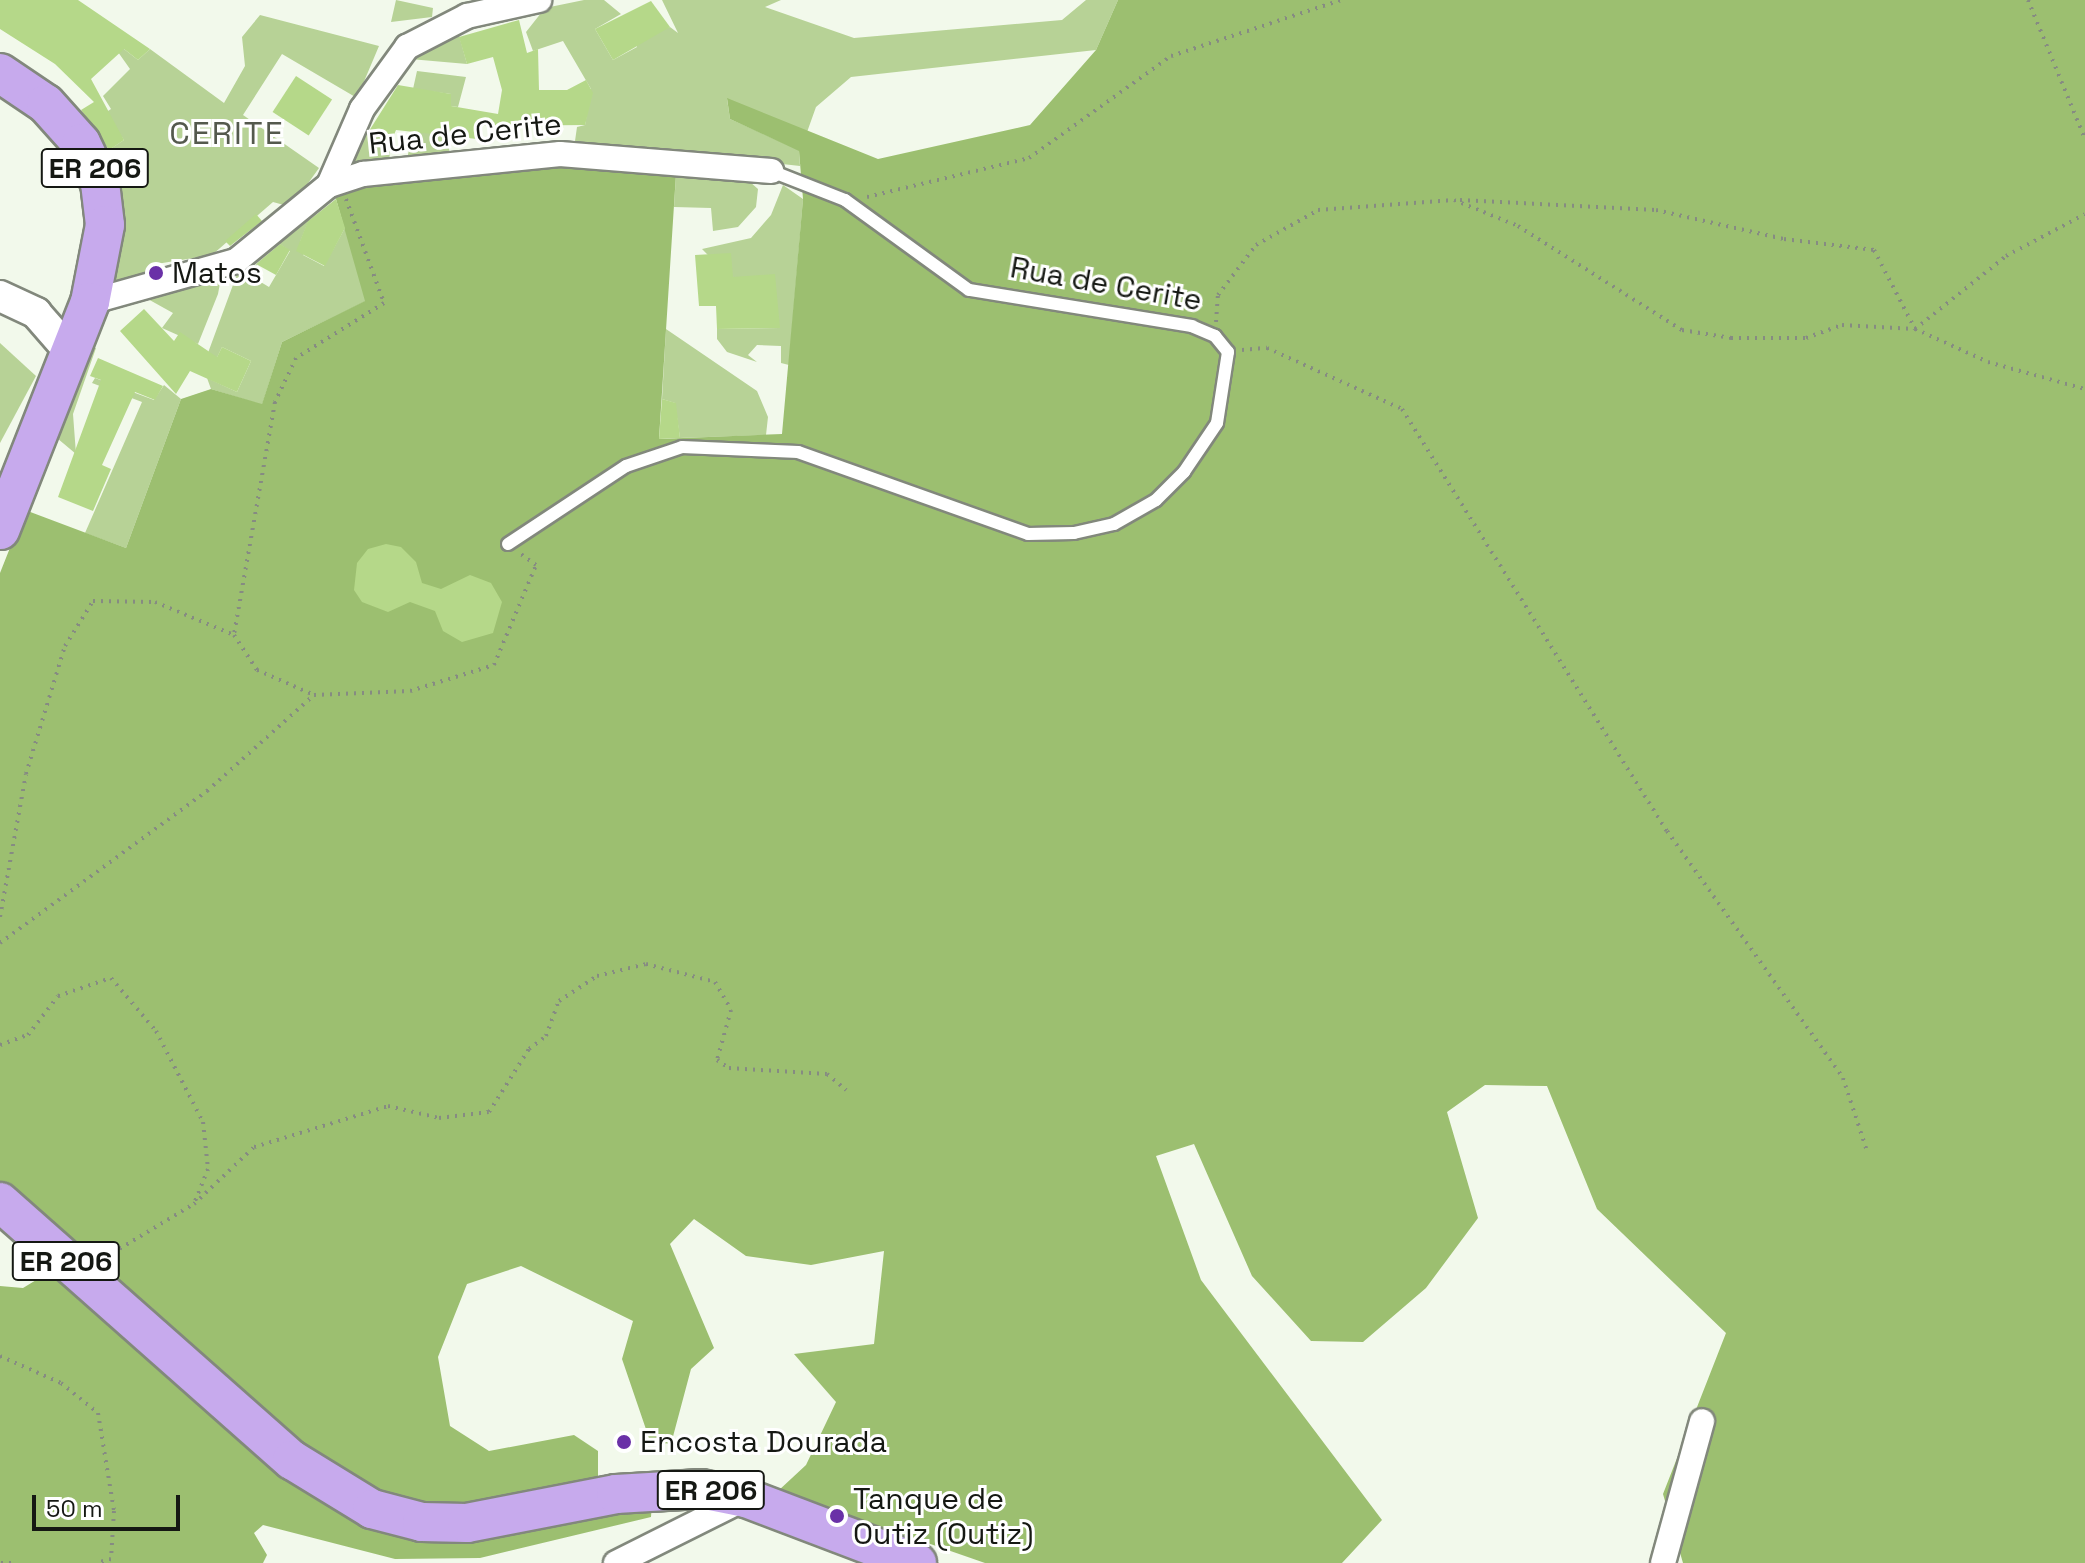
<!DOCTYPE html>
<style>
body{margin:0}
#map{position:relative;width:2085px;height:1563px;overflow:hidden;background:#f2f9eb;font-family:"Space Grotesk",sans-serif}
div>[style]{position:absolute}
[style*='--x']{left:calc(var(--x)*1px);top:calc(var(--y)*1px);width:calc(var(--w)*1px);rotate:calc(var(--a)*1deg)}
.green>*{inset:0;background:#b7d296}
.forest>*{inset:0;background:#9cbf70}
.building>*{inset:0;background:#b5d889;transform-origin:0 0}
.path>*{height:4px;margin-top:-2px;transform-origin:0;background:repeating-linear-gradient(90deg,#868b82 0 2px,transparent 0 8px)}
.roads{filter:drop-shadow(2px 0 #82887c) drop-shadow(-2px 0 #82887c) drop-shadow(0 2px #82887c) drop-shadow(0 -2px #82887c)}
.service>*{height:12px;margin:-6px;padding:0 6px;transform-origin:6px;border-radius:6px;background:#fff}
.minor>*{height:24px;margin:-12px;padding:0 12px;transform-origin:12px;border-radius:12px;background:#fff}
.tertiary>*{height:30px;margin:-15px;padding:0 15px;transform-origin:15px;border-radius:15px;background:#fff}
.primary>*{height:38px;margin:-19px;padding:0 19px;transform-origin:19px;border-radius:19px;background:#c7aaed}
.dots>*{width:22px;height:22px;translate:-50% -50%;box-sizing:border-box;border:4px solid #fff;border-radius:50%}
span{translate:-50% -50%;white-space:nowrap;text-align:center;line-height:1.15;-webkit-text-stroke:6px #fff;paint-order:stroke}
.shield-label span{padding:2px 6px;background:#fff;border:2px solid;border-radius:6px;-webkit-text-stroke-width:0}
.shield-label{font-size:28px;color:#151813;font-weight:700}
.street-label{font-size:30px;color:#151813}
.poi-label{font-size:30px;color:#151813}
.left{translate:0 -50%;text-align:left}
.neighbourhood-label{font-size:32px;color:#54594d;letter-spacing:2px}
.scale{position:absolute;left:32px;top:1495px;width:148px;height:36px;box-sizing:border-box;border:4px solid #151813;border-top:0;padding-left:10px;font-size:24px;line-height:28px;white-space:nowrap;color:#151813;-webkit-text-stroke:6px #fff;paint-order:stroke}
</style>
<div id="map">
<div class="green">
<div style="clip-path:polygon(396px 0,433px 8px,432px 17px,391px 22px)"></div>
<div style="clip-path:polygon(584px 0,604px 0,621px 14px,595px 29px,613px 60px,637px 47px,632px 36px,670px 27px,678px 33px,662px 0,781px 0,765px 7px,854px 38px,1062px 20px,1086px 0,1118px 0,1096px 50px,851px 77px,816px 107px,806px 135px,727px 99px,730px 119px,799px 150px,800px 166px,575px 141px,577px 127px,585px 125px,591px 89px,563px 41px,533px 51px,526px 32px,545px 8px)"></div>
<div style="clip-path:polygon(260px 15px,379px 46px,357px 98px,282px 54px,243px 115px,319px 168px,291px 207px,273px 202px,212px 255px,150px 265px,153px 281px,120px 288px,112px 282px,101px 155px,124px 140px,105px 113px,111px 109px,103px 96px,130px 69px,106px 35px,138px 60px,150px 49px,224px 103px,245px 66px,242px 37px)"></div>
<div style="clip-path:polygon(457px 28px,467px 64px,410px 59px)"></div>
<div style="clip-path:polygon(417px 71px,466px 77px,458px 107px,451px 106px,451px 94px,413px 89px)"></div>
<div style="clip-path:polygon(364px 129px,391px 142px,389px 162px,345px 167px)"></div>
<div style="clip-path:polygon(413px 131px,446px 134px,450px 154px,407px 159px)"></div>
<div style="clip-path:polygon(676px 174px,750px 182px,758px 189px,756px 207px,738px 227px,713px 231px,711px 208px,674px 207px)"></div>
<div style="clip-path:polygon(783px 185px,803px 199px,789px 365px,781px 363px,781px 346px,757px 345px,748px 355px,757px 362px,727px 352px,717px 339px,717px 329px,780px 328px,702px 249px,751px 238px,771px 215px)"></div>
<div style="clip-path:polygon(315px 205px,300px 242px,306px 245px,303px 255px,324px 266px,345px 228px,366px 301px,282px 342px,262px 405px,211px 389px,207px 378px,237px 392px,251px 361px,222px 347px,212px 368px,205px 361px,237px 274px,257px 264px,254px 278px,269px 287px,290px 251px,272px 239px)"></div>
<div style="clip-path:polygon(214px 279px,220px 283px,218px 294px,198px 344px,162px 328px,173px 313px,146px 298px)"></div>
<div style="clip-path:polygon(666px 329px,757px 391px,768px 417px,766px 435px,680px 438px,675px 403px,662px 399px)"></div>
<div style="clip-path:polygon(0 343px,36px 376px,0 443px)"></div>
<div style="clip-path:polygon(87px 346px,96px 348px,73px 414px,76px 454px,51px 433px)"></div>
<div style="clip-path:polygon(95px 378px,154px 400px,164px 385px,181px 399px,126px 548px,85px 533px,142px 402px,92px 383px)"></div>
</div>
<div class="forest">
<div style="clip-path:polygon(1118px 0,2085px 0,2085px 1563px,1683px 1563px,1663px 1494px,1726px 1333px,1597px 1209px,1547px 1086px,1485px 1085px,1447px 1112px,1478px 1218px,1426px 1288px,1363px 1342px,1311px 1341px,1252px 1276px,1194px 1144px,1156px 1156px,1201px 1280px,1382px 1520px,1342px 1563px,985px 1563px,778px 1491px,806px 1465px,836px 1402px,794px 1354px,874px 1344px,884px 1251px,811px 1265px,746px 1256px,694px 1219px,670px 1244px,714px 1348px,691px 1369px,671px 1444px,650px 1441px,622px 1359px,633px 1321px,521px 1266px,467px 1284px,438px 1357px,450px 1426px,489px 1451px,574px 1435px,598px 1451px,598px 1482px,426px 1512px,346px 1484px,0 1188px,0 573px,25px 510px,126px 548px,181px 399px,211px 389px,262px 404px,282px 342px,365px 301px,334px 192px,464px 172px,561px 165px,676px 174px,659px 439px,782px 434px,803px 199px,799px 151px,730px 119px,727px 98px,878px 159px,1030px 125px,1096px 50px)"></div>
<div style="clip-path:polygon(56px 1268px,366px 1524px,652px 1501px,651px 1517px,480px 1558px,395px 1559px,263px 1525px,254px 1533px,267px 1555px,263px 1563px,0 1563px,0 1286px,23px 1288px)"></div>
</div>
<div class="building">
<div style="clip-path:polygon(0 0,78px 0,150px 49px,138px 60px,124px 49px,91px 79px,124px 140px,109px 150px,81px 110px,94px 102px,55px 64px,0 29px)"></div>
<div style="clip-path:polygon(651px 1px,670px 27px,613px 60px,595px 29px)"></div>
<div style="clip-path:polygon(519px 20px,527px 53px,538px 49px,539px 90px,567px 90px,586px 80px,593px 93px,585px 125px,479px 126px,477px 139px,396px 130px,391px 142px,369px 131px,398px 85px,451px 94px,451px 106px,498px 114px,502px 90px,493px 57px,467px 64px,459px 37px)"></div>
<div style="left:296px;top:76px;width:43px;height:43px;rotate:33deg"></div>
<div style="clip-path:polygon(336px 199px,345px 228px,325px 266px,296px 251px,308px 221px)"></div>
<div style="clip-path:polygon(256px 214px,262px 221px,230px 246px,225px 241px)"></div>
<div style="clip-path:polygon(280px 244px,290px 250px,276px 275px,256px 264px)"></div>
<div style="clip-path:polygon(731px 253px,733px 277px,775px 274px,780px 328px,717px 329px,716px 306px,699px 306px,695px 255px)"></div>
<div style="clip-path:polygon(144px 309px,174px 341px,180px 332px,217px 357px,222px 347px,251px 361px,237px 392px,190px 371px,176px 394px,120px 331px)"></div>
<div style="clip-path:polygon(98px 358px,163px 386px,155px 400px,135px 392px,102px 465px,111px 469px,93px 511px,58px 497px,101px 380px,90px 376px)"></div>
<div style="clip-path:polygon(662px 399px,676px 403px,680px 438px,659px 439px)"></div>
<div style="clip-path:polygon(386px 544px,401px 547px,416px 562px,422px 583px,441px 589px,470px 575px,491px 583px,502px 602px,493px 633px,462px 642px,443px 631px,435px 611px,410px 602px,388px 612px,362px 602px,354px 590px,357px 563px,368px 549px)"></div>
</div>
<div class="path">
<div style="--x:2028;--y:0;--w:150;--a:67.7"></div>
<div style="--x:867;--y:197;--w:167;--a:-13.5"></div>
<div style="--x:1029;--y:158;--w:175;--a:-35.7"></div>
<div style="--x:1171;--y:56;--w:179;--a:-18.2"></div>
<div style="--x:346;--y:199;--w:111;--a:69.9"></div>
<div style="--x:384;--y:303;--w:104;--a:148"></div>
<div style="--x:296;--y:358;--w:49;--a:115.5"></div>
<div style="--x:275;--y:402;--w:237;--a:100"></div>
<div style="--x:234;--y:635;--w:42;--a:56.7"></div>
<div style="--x:257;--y:670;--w:62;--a:23.7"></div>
<div style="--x:314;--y:695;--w:96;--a:-2.4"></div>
<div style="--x:410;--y:691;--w:88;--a:-17.2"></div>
<div style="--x:494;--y:665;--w:108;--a:-67.2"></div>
<div style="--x:536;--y:565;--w:19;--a:-144"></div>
<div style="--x:1460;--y:200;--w:196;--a:2.9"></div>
<div style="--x:1656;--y:210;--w:131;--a:12.8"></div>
<div style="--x:1784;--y:239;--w:91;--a:7"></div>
<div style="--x:1874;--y:250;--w:89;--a:62.6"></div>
<div style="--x:1915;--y:329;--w:117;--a:-38.7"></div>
<div style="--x:2006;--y:256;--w:89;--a:-28"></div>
<div style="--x:1216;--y:322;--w:27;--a:-86"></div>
<div style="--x:1218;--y:295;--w:63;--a:-52.8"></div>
<div style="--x:1256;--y:245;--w:71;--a:-29.4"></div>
<div style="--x:1318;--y:210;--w:136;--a:-4.2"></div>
<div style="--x:1454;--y:200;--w:69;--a:22.1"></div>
<div style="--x:1518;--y:226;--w:194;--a:32.4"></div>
<div style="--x:1682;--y:330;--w:50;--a:9.3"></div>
<div style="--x:1731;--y:338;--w:75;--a:0"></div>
<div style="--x:1806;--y:338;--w:38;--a:-20"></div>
<div style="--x:1842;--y:325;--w:73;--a:3.1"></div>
<div style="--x:1915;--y:329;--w:80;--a:24.3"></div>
<div style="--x:1988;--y:362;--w:101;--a:15.6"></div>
<div style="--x:1242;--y:350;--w:25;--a:-5"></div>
<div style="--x:1267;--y:348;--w:148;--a:24.3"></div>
<div style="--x:1402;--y:409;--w:498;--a:57.9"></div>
<div style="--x:1667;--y:831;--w:303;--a:54.5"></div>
<div style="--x:1843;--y:1078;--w:74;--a:71.8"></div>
<div style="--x:0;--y:917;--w:145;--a:-79.7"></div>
<div style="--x:26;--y:774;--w:134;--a:-73.1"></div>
<div style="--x:65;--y:646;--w:53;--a:-58.1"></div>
<div style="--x:93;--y:601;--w:62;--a:0.9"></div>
<div style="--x:155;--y:602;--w:86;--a:22.7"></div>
<div style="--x:0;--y:943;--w:257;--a:-36.3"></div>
<div style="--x:207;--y:791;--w:144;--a:-41.9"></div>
<div style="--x:0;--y:1045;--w:30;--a:-20"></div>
<div style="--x:28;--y:1035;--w:49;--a:-52.4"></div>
<div style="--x:58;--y:996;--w:56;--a:-18.8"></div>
<div style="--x:111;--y:978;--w:70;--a:49.7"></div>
<div style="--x:156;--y:1031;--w:102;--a:62.7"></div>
<div style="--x:203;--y:1122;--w:47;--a:83.9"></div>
<div style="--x:208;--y:1169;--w:35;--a:112"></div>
<div style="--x:106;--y:1257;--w:103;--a:-31.1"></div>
<div style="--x:194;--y:1204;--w:83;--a:-43.5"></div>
<div style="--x:254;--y:1147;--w:140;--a:-17"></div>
<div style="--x:388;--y:1106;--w:52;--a:13.2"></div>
<div style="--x:439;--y:1118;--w:50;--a:-6.8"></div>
<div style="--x:489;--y:1112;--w:75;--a:-57.6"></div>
<div style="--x:529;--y:1049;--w:21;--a:-37"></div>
<div style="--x:546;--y:1036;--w:37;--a:-70"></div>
<div style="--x:559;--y:1001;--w:45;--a:-33.3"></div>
<div style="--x:597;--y:976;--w:50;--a:-13.8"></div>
<div style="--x:646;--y:964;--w:71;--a:14.6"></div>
<div style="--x:715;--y:982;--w:32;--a:60"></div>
<div style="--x:731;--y:1010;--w:52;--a:105.6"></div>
<div style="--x:717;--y:1060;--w:14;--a:34"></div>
<div style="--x:729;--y:1068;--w:98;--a:3.5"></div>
<div style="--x:827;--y:1074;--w:25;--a:40"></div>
<div style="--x:0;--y:1356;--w:67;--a:23.9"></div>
<div style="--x:61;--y:1383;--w:48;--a:39"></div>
<div style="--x:98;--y:1413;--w:99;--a:80.7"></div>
<div style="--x:114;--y:1511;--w:48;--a:93.6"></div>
<div style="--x:111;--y:1559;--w:16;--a:165"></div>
<div style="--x:1;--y:1563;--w:14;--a:0"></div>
</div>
<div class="roads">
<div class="service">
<div style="--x:508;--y:544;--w:141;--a:-33.5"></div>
<div style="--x:626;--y:466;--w:59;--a:-18.7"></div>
<div style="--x:682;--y:447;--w:116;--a:2.5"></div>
<div style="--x:798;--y:452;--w:244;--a:19.6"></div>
<div style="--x:1028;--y:534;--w:46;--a:-1.2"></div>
<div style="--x:1074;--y:533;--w:41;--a:-12.7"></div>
<div style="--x:1114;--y:524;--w:48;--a:-29.7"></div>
<div style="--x:1156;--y:500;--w:40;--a:-45"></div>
<div style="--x:1184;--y:472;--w:59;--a:-56"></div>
<div style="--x:1217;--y:423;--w:72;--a:-81.2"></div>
<div style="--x:1228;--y:352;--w:21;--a:-129"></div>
<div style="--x:1215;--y:336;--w:25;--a:-157"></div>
<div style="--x:1192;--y:326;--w:226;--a:-170.8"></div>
<div style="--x:969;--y:290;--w:153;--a:-144"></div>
<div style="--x:845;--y:200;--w:79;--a:-158.6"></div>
</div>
<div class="minor">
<div style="--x:329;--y:185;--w:83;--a:-66.5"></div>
<div style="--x:362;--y:109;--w:77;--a:-54"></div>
<div style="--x:407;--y:47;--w:68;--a:-27.3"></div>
<div style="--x:467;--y:16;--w:74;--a:-12.5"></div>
<div style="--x:90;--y:302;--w:152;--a:-15.7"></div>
<div style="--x:236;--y:261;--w:120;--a:-39.3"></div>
<div style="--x:329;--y:185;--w:36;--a:-18"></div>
<div style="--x:363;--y:174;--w:198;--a:-5.8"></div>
<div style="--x:560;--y:154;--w:212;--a:4.6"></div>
<div style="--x:616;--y:1563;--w:145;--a:-26.6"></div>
<div style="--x:1663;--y:1563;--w:147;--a:-74.6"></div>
</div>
<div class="tertiary">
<div style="--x:0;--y:296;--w:40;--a:25"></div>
<div style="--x:36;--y:313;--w:52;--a:48.9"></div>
</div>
<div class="primary">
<div style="--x:0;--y:73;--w:55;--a:34"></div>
<div style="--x:46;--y:104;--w:52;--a:48.1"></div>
<div style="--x:81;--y:143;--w:44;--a:64.6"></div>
<div style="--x:100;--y:183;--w:42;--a:83.2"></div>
<div style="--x:105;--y:225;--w:78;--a:101"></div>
<div style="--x:90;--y:302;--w:245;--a:111.5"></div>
<div style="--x:0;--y:1202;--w:390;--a:41.5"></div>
<div style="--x:292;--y:1460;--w:94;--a:31.5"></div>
<div style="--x:372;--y:1509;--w:52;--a:14.6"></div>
<div style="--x:422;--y:1522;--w:45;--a:1.3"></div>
<div style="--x:467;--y:1523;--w:152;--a:-11"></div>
<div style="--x:616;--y:1494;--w:85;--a:-3.4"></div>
<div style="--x:701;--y:1489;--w:46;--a:11.3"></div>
<div style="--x:746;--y:1498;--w:183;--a:20.8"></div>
</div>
</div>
<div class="dots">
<div style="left:156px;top:273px;background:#6a31a7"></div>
<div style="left:624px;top:1442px;background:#6a31a7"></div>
<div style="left:837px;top:1516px;background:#6a31a7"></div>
</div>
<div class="shield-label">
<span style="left:95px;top:168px">ER 206</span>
<span style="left:66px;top:1261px">ER 206</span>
<span style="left:711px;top:1490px">ER 206</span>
</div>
<div class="street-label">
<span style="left:465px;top:134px;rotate:-6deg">Rua de Cerite</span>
<span style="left:1106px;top:284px;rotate:10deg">Rua de Cerite</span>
</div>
<div class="poi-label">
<span class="left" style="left:172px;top:273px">Matos</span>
<span class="left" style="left:640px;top:1442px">Encosta Dourada</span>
<span class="left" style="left:853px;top:1516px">Tanque de<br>Outiz (Outiz)</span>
</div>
<div class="neighbourhood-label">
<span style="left:227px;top:133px">CERITE</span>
</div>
<div class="scale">50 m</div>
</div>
